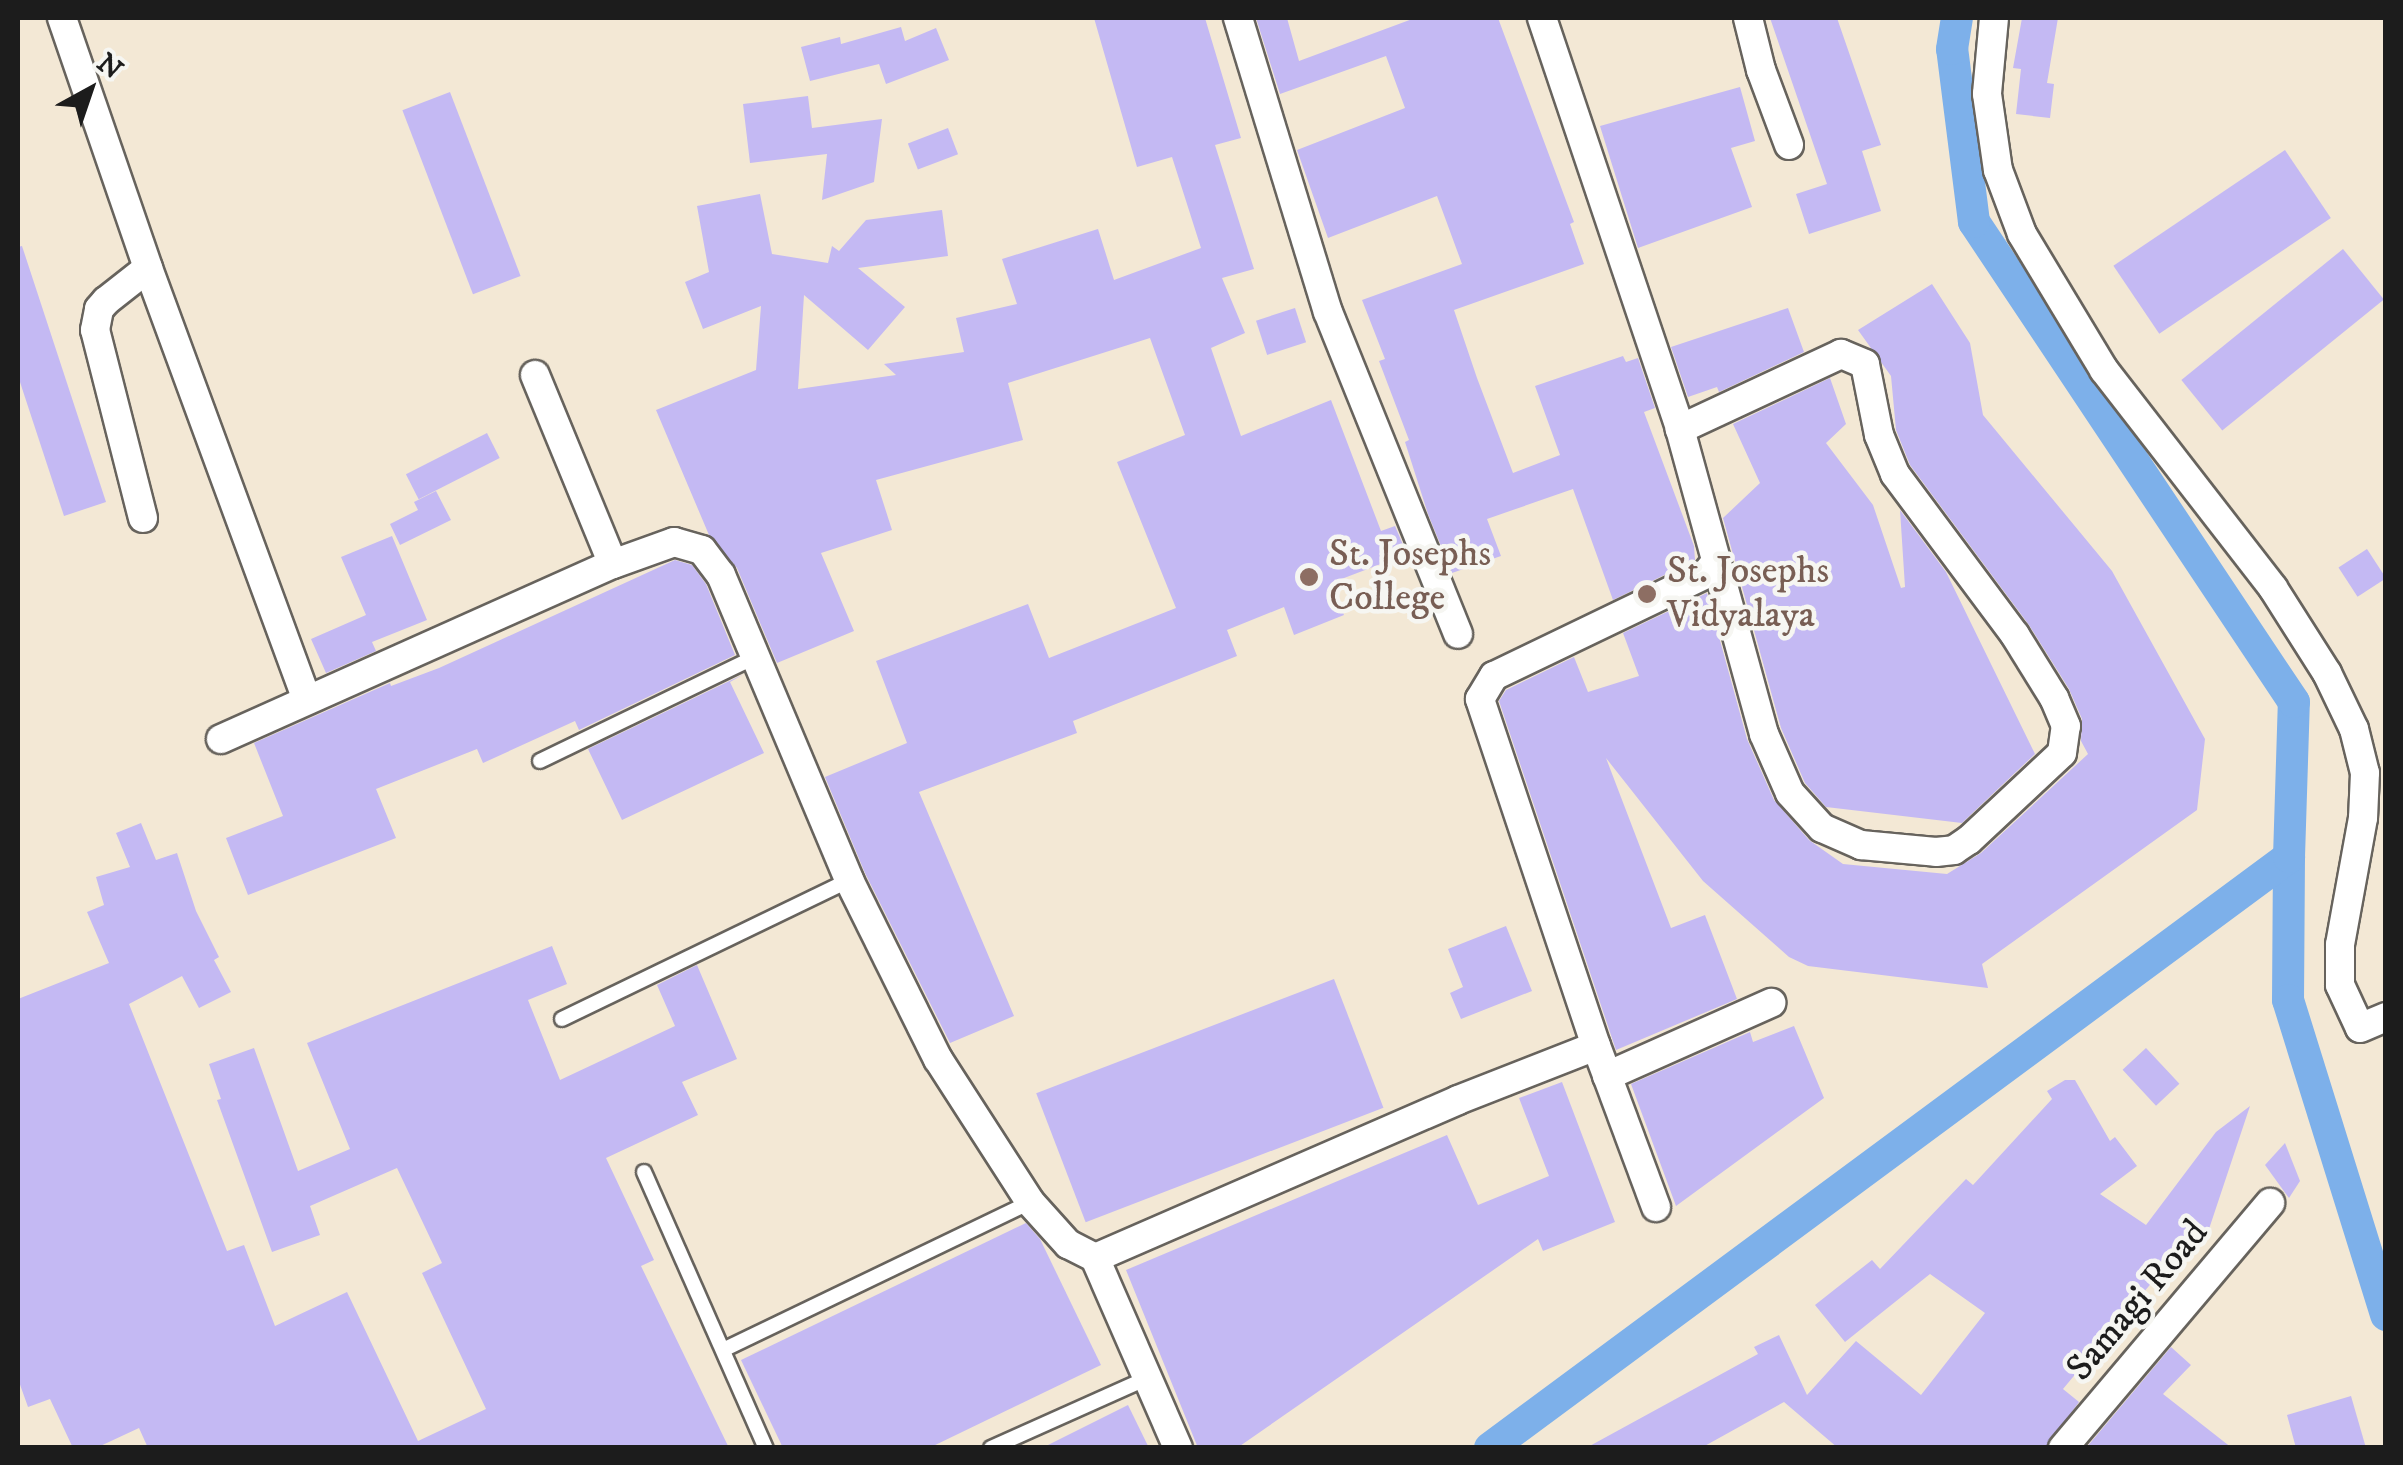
<!DOCTYPE html>
<style>
body{margin:0}
#map{position:relative;width:2403px;height:1465px;overflow:hidden;background:#f3e8d5;font-family:"IM FELL DW Pica",serif}
div>[style]{position:absolute}
[style*='--x']{left:calc(var(--x)*1px);top:calc(var(--y)*1px);width:calc(var(--w)*1px);rotate:calc(var(--a)*1deg)}
.canal>*{height:32px;margin:-16px;padding:0 16px;transform-origin:16px;border-radius:16px;background:#7db0ea}
.building>*{inset:0;background:#c4b9f3;transform-origin:0 0}
.roads{filter:drop-shadow(2px 0 #67635d) drop-shadow(-2px 0 #67635d) drop-shadow(0 2px #67635d) drop-shadow(0 -2px #67635d)}
.service>*{height:14px;margin:-7px;padding:0 7px;transform-origin:7px;border-radius:7px;background:#fff}
.minor>*{height:28px;margin:-14px;padding:0 14px;transform-origin:14px;border-radius:14px;background:#fff}
.dots>*{width:28px;height:28px;translate:-50% -50%;box-sizing:border-box;border:5px solid #f6f6f2;border-radius:50%}
span{translate:-50% -50%;white-space:nowrap;text-align:center;line-height:1.15;-webkit-text-stroke:9px #f6f6f2;paint-order:stroke}
.education-label{font-size:38px;color:#785e54}
.left{translate:0 -50%;text-align:left}
.street-label{font-size:38px;color:#1c1c1c}
.frame{position:absolute;inset:0;border:20px solid #1c1c1c;pointer-events:none}
.north{position:absolute;left:40px;top:40px;width:100px;height:100px;-webkit-text-stroke:8px #f6f6f2;paint-order:stroke;rotate:40deg;font-size:28px;font-weight:700;line-height:40px;text-align:center;color:#1c1c1c}
.north::after{content:'';display:block;margin:auto;width:35px;height:45px;background:#1c1c1c;clip-path:polygon(50% 0,100% 100%,50% 72%,0 100%)}
</style>
<div id="map">
<div class="canal">
<div style="--x:2289;--y:857;--w:143;--a:90.4"></div>
<div style="--x:2288;--y:1000;--w:330;--a:72.7"></div>
<div style="--x:1490;--y:1448;--w:994;--a:-36.49"></div>
<div style="--x:2289;--y:857;--w:155;--a:-88.2"></div>
<div style="--x:2294;--y:702;--w:577;--a:-123.69"></div>
<div style="--x:1974;--y:222;--w:174;--a:-97.2"></div>
<div style="--x:1952;--y:49;--w:31;--a:-81"></div>
</div>
<div class="building">
<div style="clip-path:polygon(1094px 18px,1205px 18px,1241px 138px,1215px 145px,1254px 269px,1222px 278px,1245px 333px,1211px 348px,1241px 436px,1331px 400px,1381px 531px,1395px 526px,1407px 554px,1331px 583px,1344px 615px,1294px 635px,1284px 607px,1227px 630px,1237px 656px,1073px 721px,1077px 733px,919px 792px,1014px 1016px,950px 1043px,865px 873px,825px 777px,907px 743px,876px 661px,1028px 604px,1049px 658px,1176px 608px,1117px 462px,1185px 435px,1150px 338px,1008px 383px,1023px 440px,876px 480px,892px 530px,821px 553px,854px 631px,777px 663px,737px 568px,709px 535px,656px 410px,756px 370px,761px 306px,703px 329px,685px 282px,709px 272px,697px 206px,760px 194px,772px 254px,828px 263px,832px 246px,839px 251px,866px 220px,942px 210px,948px 256px,858px 268px,905px 307px,868px 350px,804px 295px,798px 389px,896px 375px,884px 364px,964px 352px,956px 318px,1017px 304px,1002px 259px,1098px 229px,1114px 280px,1201px 248px,1172px 157px,1137px 167px)"></div>
<div style="clip-path:polygon(1256px 18px,1287px 18px,1299px 61px,1415px 18px,1498px 18px,1574px 222px,1570px 224px,1584px 264px,1454px 310px,1477px 378px,1513px 473px,1560px 455px,1535px 386px,1623px 356px,1626px 362px,1638px 358px,1655px 408px,1644px 412px,1694px 546px,1695px 560px,1613px 600px,1573px 489px,1487px 519px,1501px 556px,1452px 573px,1428px 514px,1405px 442px,1409px 440px,1379px 361px,1385px 359px,1362px 300px,1462px 264px,1437px 196px,1328px 238px,1297px 150px,1405px 108px,1386px 56px,1280px 94px)"></div>
<div style="clip-path:polygon(1770px 18px,1837px 18px,1881px 145px,1862px 151px,1881px 211px,1809px 234px,1796px 194px,1827px 184px)"></div>
<div style="clip-path:polygon(2022px 18px,2058px 18px,2047px 83px,2054px 84px,2050px 118px,2016px 114px,2021px 69px,2013px 68px)"></div>
<div style="clip-path:polygon(901px 27px,905px 41px,936px 28px,949px 60px,886px 84px,879px 64px,810px 81px,801px 47px,840px 37px,841px 44px)"></div>
<div style="clip-path:polygon(1740px 87px,1755px 141px,1731px 148px,1752px 207px,1638px 248px,1600px 126px)"></div>
<div style="left:450px;top:92px;width:197px;height:51px;rotate:69deg"></div>
<div style="clip-path:polygon(808px 96px,812px 128px,882px 119px,874px 182px,822px 200px,827px 154px,750px 163px,743px 104px)"></div>
<div style="left:948px;top:128px;width:28px;height:43px;rotate:69deg"></div>
<div style="left:2285px;top:150px;width:82px;height:207px;rotate:56deg"></div>
<div style="clip-path:polygon(22px 246px,106px 502px,64px 516px,18px 376px,18px 247px)"></div>
<div style="left:2343px;top:249px;width:65px;height:208px;rotate:51deg"></div>
<div style="clip-path:polygon(1932px 284px,1970px 343px,1983px 415px,2112px 571px,2205px 739px,2197px 810px,1982px 964px,1988px 988px,1808px 966px,1789px 957px,1703px 881px,1606px 758px,1671px 928px,1705px 915px,1737px 999px,1616px 1050px,1499px 701px,1506px 690px,1574px 657px,1588px 692px,1639px 676px,1623px 633px,1707px 593px,1747px 739px,1774px 800px,1809px 840px,1843px 864px,1947px 874px,1981px 853px,2088px 754px,2081px 741px,2082px 719px,2069px 689px,2029px 625px,1910px 465px,1896px 430px,1891px 376px,1858px 330px)"></div>
<div style="left:1295px;top:308px;width:36px;height:41px;rotate:72deg"></div>
<div style="clip-path:polygon(1788px 308px,1804px 352px,1719px 392px,1717px 387px,1688px 397px,1671px 347px)"></div>
<div style="clip-path:polygon(1830px 378px,1846px 424px,1826px 443px,1873px 505px,1901px 588px,1905px 587px,1900px 510px,1946px 572px,2035px 754px,1962px 823px,1826px 807px,1805px 783px,1781px 728px,1723px 518px,1760px 483px,1733px 424px)"></div>
<div style="left:487px;top:433px;width:28px;height:91px;rotate:63deg"></div>
<div style="clip-path:polygon(436px 491px,451px 520px,400px 545px,390px 524px,418px 510px,414px 502px)"></div>
<div style="clip-path:polygon(392px 536px,427px 620px,372px 642px,376px 651px,326px 673px,311px 639px,366px 615px,341px 557px)"></div>
<div style="left:2367px;top:549px;width:35px;height:34px;rotate:57deg"></div>
<div style="clip-path:polygon(675px 560px,692px 565px,706px 584px,735px 655px,579px 730px,575px 721px,483px 763px,477px 749px,376px 789px,396px 838px,248px 895px,226px 838px,283px 816px,254px 743px,390px 683px,391px 686px,439px 668px)"></div>
<div style="clip-path:polygon(744px 674px,730px 682px,764px 753px,622px 820px,588px 749px)"></div>
<div style="clip-path:polygon(141px 823px,156px 860px,177px 853px,196px 911px,219px 957px,214px 960px,231px 992px,199px 1008px,182px 976px,129px 1004px,227px 1251px,244px 1245px,275px 1326px,347px 1292px,418px 1441px,486px 1409px,422px 1273px,442px 1263px,397px 1168px,310px 1206px,320px 1235px,272px 1252px,217px 1100px,221px 1099px,209px 1064px,254px 1048px,298px 1171px,350px 1149px,307px 1043px,552px 946px,567px 984px,528px 1000px,560px 1080px,675px 1026px,657px 985px,697px 965px,737px 1059px,682px 1082px,698px 1115px,606px 1158px,654px 1260px,641px 1266px,729px 1448px,148px 1448px,139px 1428px,96px 1448px,73px 1448px,50px 1399px,28px 1407px,18px 1379px,18px 999px,109px 963px,87px 912px,104px 905px,96px 877px,130px 867px,116px 833px)"></div>
<div style="clip-path:polygon(1506px 926px,1532px 991px,1461px 1019px,1450px 993px,1463px 987px,1448px 949px)"></div>
<div style="left:1334px;top:979px;width:138px;height:319px;rotate:69deg"></div>
<div style="clip-path:polygon(1794px 1026px,1824px 1098px,1676px 1206px,1631px 1084px,1750px 1032px,1753px 1042px)"></div>
<div style="left:2146px;top:1048px;width:49px;height:32px;rotate:47deg"></div>
<div style="clip-path:polygon(2065px 1080px,2075px 1080px,2110px 1141px,2115px 1137px,2137px 1166px,2100px 1194px,2146px 1225px,2216px 1132px,2250px 1106px,2208px 1232px,2199px 1226px,2063px 1389px,2079px 1402px,2046px 1448px,1838px 1448px,1784px 1402px,1701px 1448px,1586px 1448px,1758px 1354px,1754px 1347px,1779px 1335px,1807px 1395px,1856px 1341px,1921px 1395px,1985px 1313px,1930px 1274px,1845px 1342px,1815px 1305px,1872px 1260px,1880px 1269px,1966px 1179px,1973px 1185px,2052px 1099px,2047px 1091px)"></div>
<div style="clip-path:polygon(1562px 1082px,1615px 1222px,1543px 1251px,1538px 1239px,1237px 1448px,1198px 1448px,1126px 1270px,1447px 1135px,1478px 1205px,1549px 1176px,1519px 1098px)"></div>
<div style="clip-path:polygon(2285px 1143px,2300px 1181px,2289px 1198px,2265px 1165px)"></div>
<div style="clip-path:polygon(1026px 1223px,1040px 1239px,1101px 1365px,929px 1448px,783px 1448px,741px 1360px)"></div>
<div style="clip-path:polygon(2171px 1347px,2191px 1365px,2163px 1394px,2232px 1448px,2086px 1448px)"></div>
<div style="clip-path:polygon(2351px 1396px,2366px 1448px,2296px 1448px,2287px 1415px)"></div>
<div style="clip-path:polygon(1128px 1405px,1149px 1448px,1042px 1448px)"></div>
</div>
<div class="roads">
<div class="service">
<div style="--x:540;--y:761;--w:237;--a:-25.8"></div>
<div style="--x:562;--y:1019;--w:319;--a:-25.8"></div>
<div style="--x:644;--y:1172;--w:302;--a:66.2"></div>
<div style="--x:725;--y:1349;--w:339;--a:-25.7"></div>
<div style="--x:991;--y:1448;--w:169;--a:-24.1"></div>
</div>
<div class="minor">
<div style="--x:62;--y:18;--w:264;--a:71"></div>
<div style="--x:148;--y:268;--w:459;--a:69.8"></div>
<div style="--x:1238;--y:18;--w:307;--a:73"></div>
<div style="--x:1328;--y:312;--w:347;--a:68"></div>
<div style="--x:1542;--y:18;--w:434;--a:71.4"></div>
<div style="--x:1680;--y:429;--w:316;--a:74.6"></div>
<div style="--x:1764;--y:734;--w:64;--a:66.2"></div>
<div style="--x:1790;--y:793;--w:47;--a:47.6"></div>
<div style="--x:1822;--y:828;--w:43;--a:23.6"></div>
<div style="--x:1861;--y:845;--w:75;--a:5.3"></div>
<div style="--x:1936;--y:852;--w:18;--a:-6"></div>
<div style="--x:1954;--y:850;--w:18;--a:-34"></div>
<div style="--x:1969;--y:840;--w:127;--a:-43.1"></div>
<div style="--x:2062;--y:753;--w:27;--a:-82"></div>
<div style="--x:2066;--y:726;--w:30;--a:-113"></div>
<div style="--x:2054;--y:698;--w:74;--a:-121.8"></div>
<div style="--x:2015;--y:635;--w:201;--a:-126.7"></div>
<div style="--x:1895;--y:474;--w:42;--a:-112.3"></div>
<div style="--x:1879;--y:435;--w:72;--a:-101.2"></div>
<div style="--x:1865;--y:364;--w:26;--a:-157"></div>
<div style="--x:1841;--y:354;--w:178;--a:155"></div>
<div style="--x:1748;--y:18;--w:54;--a:76"></div>
<div style="--x:1761;--y:70;--w:80;--a:69.5"></div>
<div style="--x:1994;--y:18;--w:76;--a:95.3"></div>
<div style="--x:1987;--y:94;--w:77;--a:81.8"></div>
<div style="--x:1998;--y:170;--w:68;--a:69.4"></div>
<div style="--x:2022;--y:234;--w:159;--a:58.9"></div>
<div style="--x:2104;--y:370;--w:276;--a:52.2"></div>
<div style="--x:2273;--y:588;--w:101;--a:57.6"></div>
<div style="--x:2327;--y:673;--w:62;--a:64.3"></div>
<div style="--x:2354;--y:729;--w:45;--a:76"></div>
<div style="--x:2365;--y:773;--w:45;--a:92.5"></div>
<div style="--x:2363;--y:818;--w:129;--a:100.3"></div>
<div style="--x:2340;--y:945;--w:40;--a:90"></div>
<div style="--x:2340;--y:985;--w:47;--a:65.1"></div>
<div style="--x:2360;--y:1028;--w:28;--a:-23"></div>
<div style="--x:535;--y:375;--w:204;--a:67.6"></div>
<div style="--x:143;--y:518;--w:194;--a:-104.3"></div>
<div style="--x:95;--y:330;--w:21;--a:-79"></div>
<div style="--x:99;--y:309;--w:11;--a:-49"></div>
<div style="--x:106;--y:301;--w:53;--a:-38.2"></div>
<div style="--x:221;--y:739;--w:429;--a:-24.1"></div>
<div style="--x:613;--y:564;--w:65;--a:-19.8"></div>
<div style="--x:674;--y:542;--w:29;--a:16"></div>
<div style="--x:702;--y:550;--w:31;--a:53"></div>
<div style="--x:721;--y:575;--w:331;--a:67.2"></div>
<div style="--x:849;--y:880;--w:200;--a:63.6"></div>
<div style="--x:938;--y:1059;--w:170;--a:57.2"></div>
<div style="--x:1030;--y:1202;--w:57;--a:47.9"></div>
<div style="--x:1068;--y:1244;--w:30;--a:27"></div>
<div style="--x:1095;--y:1258;--w:396;--a:-23.5"></div>
<div style="--x:1458;--y:1100;--w:148;--a:-21.4"></div>
<div style="--x:1607;--y:1076;--w:180;--a:-24"></div>
<div style="--x:1656;--y:1207;--w:172;--a:-110.4"></div>
<div style="--x:1596;--y:1046;--w:366;--a:-108.5"></div>
<div style="--x:1480;--y:699;--w:27;--a:-59"></div>
<div style="--x:1494;--y:676;--w:235;--a:-25.7"></div>
<div style="--x:1706;--y:574;--w:13;--a:-51"></div>
<div style="--x:1095;--y:1258;--w:207;--a:66.4"></div>
<div style="--x:2063;--y:1448;--w:321;--a:-49.8"></div>
</div>
</div>
<div class="dots">
<div style="left:1309px;top:577px;background:#8d6e63"></div>
<div style="left:1647px;top:594px;background:#8d6e63"></div>
</div>
<div class="education-label">
<span class="left" style="left:1329px;top:577px">St. Josephs<br>College</span>
<span class="left" style="left:1667px;top:594px">St. Josephs<br>Vidyalaya</span>
</div>
<div class="street-label">
<span style="left:2138px;top:1301px;rotate:-50deg">Samagi Road</span>
</div>
<div class="frame"></div>
<div class="north">N</div>
</div>
